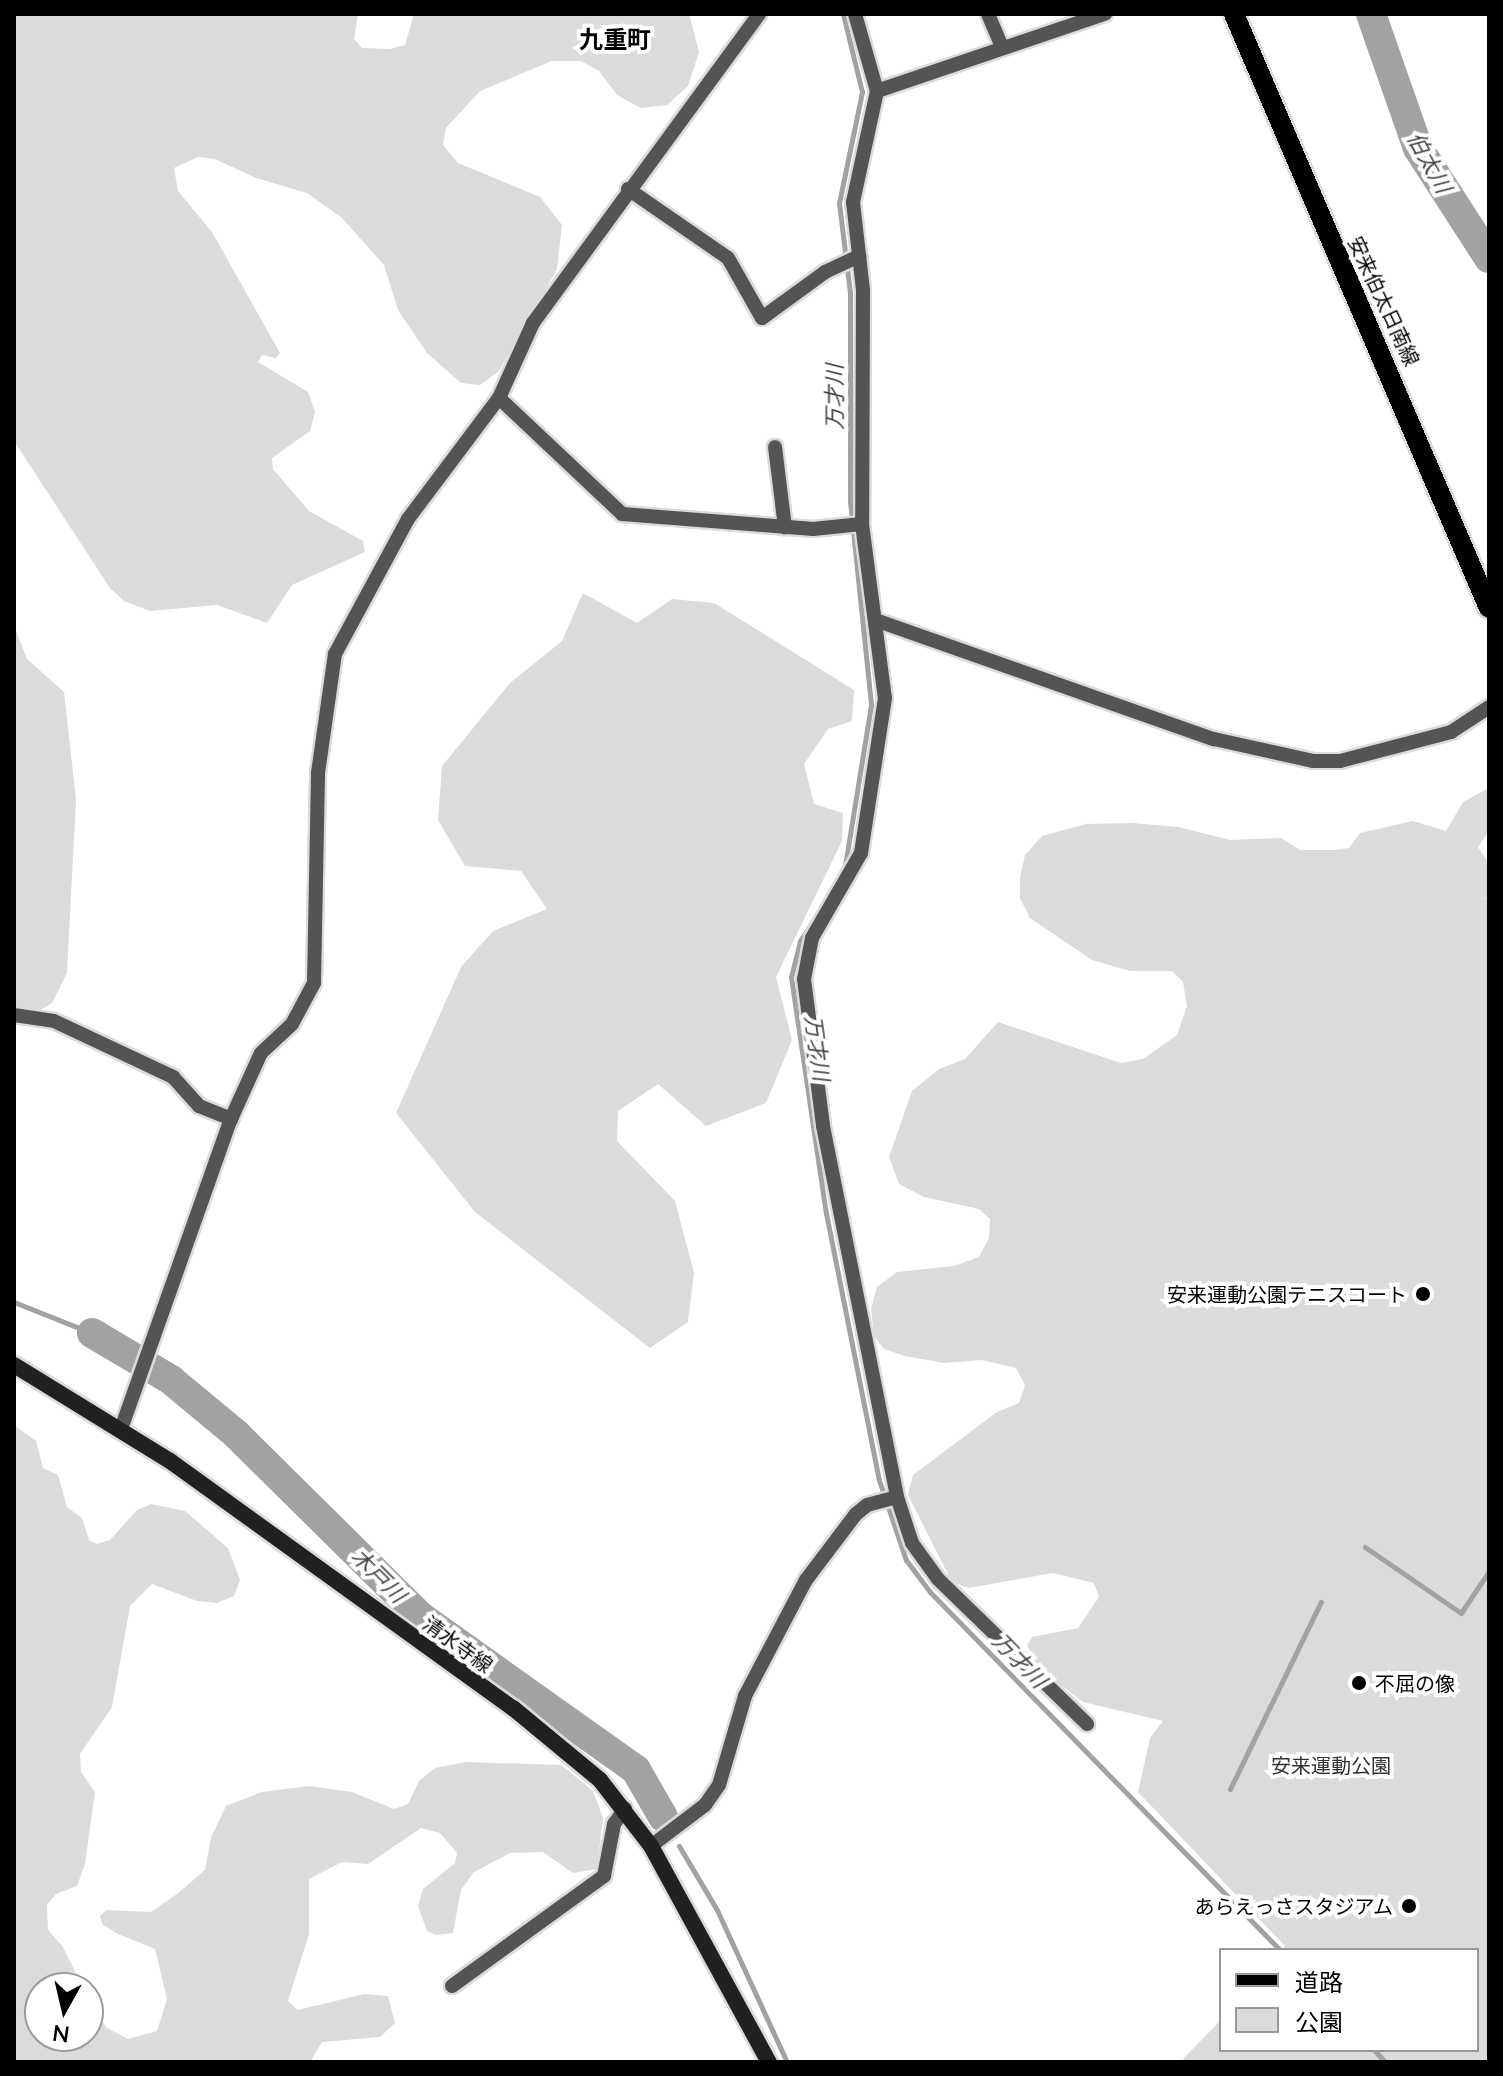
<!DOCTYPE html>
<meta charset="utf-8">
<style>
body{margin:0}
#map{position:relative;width:1503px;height:2076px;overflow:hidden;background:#fff;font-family:Lato,"Noto Sans JP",sans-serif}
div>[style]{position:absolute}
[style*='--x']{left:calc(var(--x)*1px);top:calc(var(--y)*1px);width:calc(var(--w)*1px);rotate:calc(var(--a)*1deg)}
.green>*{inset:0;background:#dbdbdb}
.stream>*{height:5px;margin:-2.5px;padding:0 2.5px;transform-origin:2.5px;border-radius:2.5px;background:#a2a2a2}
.river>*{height:30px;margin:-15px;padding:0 15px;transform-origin:15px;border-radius:15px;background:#a2a2a2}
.roads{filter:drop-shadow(2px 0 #dbdbdb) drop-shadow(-2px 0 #dbdbdb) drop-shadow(0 2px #dbdbdb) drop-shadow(0 -2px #dbdbdb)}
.street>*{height:14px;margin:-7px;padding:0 7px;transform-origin:7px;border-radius:7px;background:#545454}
.secondary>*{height:16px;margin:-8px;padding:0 8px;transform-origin:8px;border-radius:8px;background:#212121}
.primary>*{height:20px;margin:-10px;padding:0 10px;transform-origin:10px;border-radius:10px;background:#000}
.dots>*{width:22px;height:22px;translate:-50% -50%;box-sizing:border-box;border:4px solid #fff;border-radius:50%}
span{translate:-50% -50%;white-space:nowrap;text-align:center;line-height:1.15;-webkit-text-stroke:8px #fff;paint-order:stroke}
.street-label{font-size:20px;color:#000}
.poi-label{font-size:20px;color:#000}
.right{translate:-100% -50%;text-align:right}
.left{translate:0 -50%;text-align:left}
.park-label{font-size:20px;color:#323232}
.water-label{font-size:22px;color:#434343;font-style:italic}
.quarter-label{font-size:24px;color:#000;font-weight:700}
.frame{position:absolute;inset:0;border:16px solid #000;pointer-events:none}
.legend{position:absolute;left:1219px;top:1948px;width:260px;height:104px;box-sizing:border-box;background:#fff;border:2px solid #999;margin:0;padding:10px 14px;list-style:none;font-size:24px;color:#000}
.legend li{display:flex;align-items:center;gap:16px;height:40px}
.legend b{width:40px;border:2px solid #999}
.north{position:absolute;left:24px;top:1972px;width:80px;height:80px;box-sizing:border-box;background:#fff;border:2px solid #999;border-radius:50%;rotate:188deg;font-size:22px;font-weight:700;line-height:32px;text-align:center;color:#000}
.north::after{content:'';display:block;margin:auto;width:28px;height:36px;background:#000;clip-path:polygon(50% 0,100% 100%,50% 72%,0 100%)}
</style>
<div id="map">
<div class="green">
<div style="clip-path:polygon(14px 14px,358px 14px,354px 39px,362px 48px,390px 49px,405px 45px,414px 14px,689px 14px,699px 52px,688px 86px,667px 105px,641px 108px,617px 95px,599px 71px,581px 61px,552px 61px,480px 91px,446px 128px,443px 145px,458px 163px,540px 197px,562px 225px,557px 269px,499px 371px,480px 385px,461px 383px,427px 353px,398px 310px,384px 265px,342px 218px,307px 193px,256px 178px,215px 159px,198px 157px,174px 168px,178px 191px,212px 232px,280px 353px,276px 358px,262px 355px,258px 362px,308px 392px,315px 412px,310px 431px,272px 458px,273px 469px,309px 511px,363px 541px,365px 552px,292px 585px,267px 623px,217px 605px,150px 611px,124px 601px,110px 588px,14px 441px)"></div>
<div style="clip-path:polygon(583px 593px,637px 623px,672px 599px,714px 603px,854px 690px,852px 721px,828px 729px,804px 764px,814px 804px,843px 813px,842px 841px,776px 977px,792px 1040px,766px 1103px,706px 1126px,658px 1084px,618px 1111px,617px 1141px,675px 1201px,694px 1273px,688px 1322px,650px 1348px,475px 1212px,396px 1113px,461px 967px,493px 931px,547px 909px,521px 871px,465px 866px,438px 820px,442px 766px,510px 683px,562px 641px)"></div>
<div style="clip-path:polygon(14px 626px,27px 659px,64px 692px,76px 799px,67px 973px,52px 1003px,36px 1013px,14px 1010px)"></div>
<div style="clip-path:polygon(1489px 788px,1489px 831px,1478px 847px,1489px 864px,1489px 897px,1482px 899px,1489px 898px,1489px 2062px,1180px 2062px,1221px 2020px,1221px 2050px,1477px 2050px,1477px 1950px,1282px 1950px,1285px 1946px,1138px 1792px,1150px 1738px,1163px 1721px,1083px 1702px,1038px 1667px,1027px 1645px,1032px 1637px,1078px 1628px,1099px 1597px,1094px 1583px,1053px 1573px,969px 1588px,952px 1582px,908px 1495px,913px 1475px,997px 1412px,1019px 1403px,1025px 1385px,1016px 1368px,982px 1360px,944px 1363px,905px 1356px,884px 1349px,874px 1336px,871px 1309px,877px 1287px,897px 1272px,954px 1266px,979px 1257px,989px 1238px,990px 1219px,979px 1209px,924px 1197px,899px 1184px,889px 1157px,912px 1091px,939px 1069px,965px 1059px,998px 1022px,1121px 1063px,1143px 1059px,1177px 1035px,1187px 1006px,1183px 982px,1172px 971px,1130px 971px,1092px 960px,1030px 918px,1020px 898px,1020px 877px,1025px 855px,1042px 836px,1086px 824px,1132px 823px,1178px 827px,1230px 840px,1281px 838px,1300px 850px,1335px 850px,1349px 848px,1360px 833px,1413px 821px,1446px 831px,1463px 802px)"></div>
<div style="clip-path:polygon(14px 1425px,36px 1441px,43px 1468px,58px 1475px,67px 1507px,82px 1518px,89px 1540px,97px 1544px,110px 1540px,137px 1510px,151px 1504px,185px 1511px,228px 1548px,240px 1580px,234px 1596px,217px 1603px,197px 1601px,152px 1584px,130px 1606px,112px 1707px,80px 1754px,81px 1772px,95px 1792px,85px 1864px,77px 1886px,56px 1894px,47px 1905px,48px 1930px,63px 1947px,83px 1988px,40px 1988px,40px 2036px,88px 2036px,88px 2002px,107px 2028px,128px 2039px,157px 2031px,167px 1999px,155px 1949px,116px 1933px,102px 1924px,100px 1916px,106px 1910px,151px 1912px,177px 1894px,205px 1870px,211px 1837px,226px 1806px,262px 1792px,309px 1786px,352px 1792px,394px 1809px,408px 1804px,419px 1781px,435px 1768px,466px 1762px,561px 1765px,593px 1791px,603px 1818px,597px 1869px,573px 1873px,543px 1852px,510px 1853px,474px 1872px,461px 1890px,453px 1933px,436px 1935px,427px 1931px,418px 1906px,423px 1889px,455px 1863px,457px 1853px,440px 1833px,421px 1828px,368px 1864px,342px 1862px,309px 1879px,309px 1934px,288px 2001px,298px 2010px,364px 1994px,388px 1996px,395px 2023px,380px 2037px,322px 2042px,310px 2062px,14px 2062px)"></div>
</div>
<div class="stream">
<div style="--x:843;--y:14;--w:80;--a:76.3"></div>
<div style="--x:862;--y:92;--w:113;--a:101.7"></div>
<div style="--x:839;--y:203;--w:91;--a:83"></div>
<div style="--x:850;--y:293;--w:208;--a:90"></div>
<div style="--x:850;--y:501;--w:205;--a:84.1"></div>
<div style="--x:871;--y:705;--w:168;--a:99.2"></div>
<div style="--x:820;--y:910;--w:37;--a:123"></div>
<div style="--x:800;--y:941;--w:37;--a:104"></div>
<div style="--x:791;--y:977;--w:239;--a:81.6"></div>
<div style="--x:826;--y:1213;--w:272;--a:78.8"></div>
<div style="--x:879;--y:1480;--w:84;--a:71.4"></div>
<div style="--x:906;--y:1560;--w:40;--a:53"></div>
<div style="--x:930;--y:1592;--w:501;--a:45.65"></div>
<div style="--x:14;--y:1302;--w:84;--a:21.7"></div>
<div style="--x:1365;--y:1547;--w:116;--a:34.5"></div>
<div style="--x:1461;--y:1613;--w:50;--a:-56.3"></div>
<div style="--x:1230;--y:1789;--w:208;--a:-64.1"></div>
<div style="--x:679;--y:1846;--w:74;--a:59.3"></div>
<div style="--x:717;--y:1910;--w:167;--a:65.3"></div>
<div style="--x:1374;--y:2050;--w:16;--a:47"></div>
</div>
<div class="river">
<div style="--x:1371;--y:14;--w:142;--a:70.7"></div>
<div style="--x:1418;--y:148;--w:131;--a:57.2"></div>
<div style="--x:92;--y:1333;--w:92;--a:30.7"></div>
<div style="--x:171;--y:1380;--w:85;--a:39.7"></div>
<div style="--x:236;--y:1434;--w:260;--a:44.7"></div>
<div style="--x:421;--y:1617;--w:264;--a:35.4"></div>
<div style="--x:636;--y:1770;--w:54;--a:60.1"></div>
</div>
<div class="roads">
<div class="street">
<div style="--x:855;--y:14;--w:80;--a:74.1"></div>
<div style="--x:877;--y:91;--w:114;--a:102.2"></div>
<div style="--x:853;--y:202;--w:89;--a:83.5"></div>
<div style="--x:863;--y:290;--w:234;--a:90.2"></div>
<div style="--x:862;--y:524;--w:176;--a:82.5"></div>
<div style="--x:885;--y:698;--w:157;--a:98.8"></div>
<div style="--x:861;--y:853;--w:98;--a:120"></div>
<div style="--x:812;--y:938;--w:42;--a:101"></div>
<div style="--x:804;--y:979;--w:148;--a:82.6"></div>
<div style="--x:823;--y:1126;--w:378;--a:78.7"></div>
<div style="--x:897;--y:1497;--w:48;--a:71.9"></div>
<div style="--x:912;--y:1543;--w:44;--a:54.2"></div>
<div style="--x:938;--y:1579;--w:208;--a:44.2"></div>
<div style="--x:988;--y:14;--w:34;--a:67"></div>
<div style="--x:877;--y:91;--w:241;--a:-18.7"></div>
<div style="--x:628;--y:189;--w:121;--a:34.6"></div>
<div style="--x:728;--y:258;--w:69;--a:60.5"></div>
<div style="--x:762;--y:318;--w:78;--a:-36.1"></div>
<div style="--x:825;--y:272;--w:38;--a:-25"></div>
<div style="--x:499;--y:398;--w:169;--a:43.3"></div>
<div style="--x:622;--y:514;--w:192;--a:4.5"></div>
<div style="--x:813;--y:529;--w:49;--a:-5.8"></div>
<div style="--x:775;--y:447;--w:81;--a:82.9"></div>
<div style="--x:878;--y:621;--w:356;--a:19.4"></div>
<div style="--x:1214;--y:739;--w:101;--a:12.5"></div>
<div style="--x:1313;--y:761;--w:27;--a:0"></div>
<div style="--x:1340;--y:761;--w:115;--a:-14.6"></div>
<div style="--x:1451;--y:732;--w:45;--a:-33.3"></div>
<div style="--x:14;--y:1015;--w:40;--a:8.5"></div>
<div style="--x:54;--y:1021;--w:132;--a:25.2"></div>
<div style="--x:173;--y:1077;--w:39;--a:48"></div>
<div style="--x:199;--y:1106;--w:35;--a:22"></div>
<div style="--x:121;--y:1429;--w:329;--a:-70.5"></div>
<div style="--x:231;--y:1119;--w:72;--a:-65.6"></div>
<div style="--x:261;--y:1053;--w:42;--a:-43.1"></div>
<div style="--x:292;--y:1024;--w:47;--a:-61.8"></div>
<div style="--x:314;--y:983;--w:210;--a:-88.9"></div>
<div style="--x:318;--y:773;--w:120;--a:-81.9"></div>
<div style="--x:335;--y:654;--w:153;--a:-61.6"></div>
<div style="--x:408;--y:519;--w:151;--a:-53.1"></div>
<div style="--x:499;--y:398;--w:82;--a:-65.6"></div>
<div style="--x:533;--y:323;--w:383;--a:-53.8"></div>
<div style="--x:651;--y:1846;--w:68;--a:-37.2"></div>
<div style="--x:705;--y:1805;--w:24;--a:-55"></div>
<div style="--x:719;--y:1785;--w:93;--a:-73.7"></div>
<div style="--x:745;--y:1696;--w:131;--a:-62.3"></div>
<div style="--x:806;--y:1580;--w:83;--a:-52.9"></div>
<div style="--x:856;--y:1514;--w:14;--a:-39"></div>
<div style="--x:867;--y:1505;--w:31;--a:-15"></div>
<div style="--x:452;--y:1986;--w:188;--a:-35.9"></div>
<div style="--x:604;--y:1876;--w:53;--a:-79.1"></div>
<div style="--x:614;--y:1824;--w:19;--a:-54"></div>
</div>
<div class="secondary">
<div style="--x:14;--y:1365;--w:183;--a:31.6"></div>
<div style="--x:170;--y:1461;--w:423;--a:35.8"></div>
<div style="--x:513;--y:1708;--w:113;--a:39.6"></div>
<div style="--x:600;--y:1780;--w:83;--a:52.3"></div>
<div style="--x:651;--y:1846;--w:246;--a:61.4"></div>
</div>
<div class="primary">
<div style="--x:1234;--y:14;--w:646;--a:66.77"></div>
</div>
</div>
<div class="dots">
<div style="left:1423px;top:1294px;background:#000"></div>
<div style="left:1359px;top:1683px;background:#000"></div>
<div style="left:1409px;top:1906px;background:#000"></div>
</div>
<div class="street-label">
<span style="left:1384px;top:301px;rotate:65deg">安来伯太日南線</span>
<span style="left:458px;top:1644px;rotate:36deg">清水寺線</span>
</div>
<div class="poi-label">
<span class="right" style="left:1407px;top:1294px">安来運動公園テニスコート</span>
<span class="left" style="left:1375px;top:1683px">不屈の像</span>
<span class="right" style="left:1393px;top:1906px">あらえっさスタジアム</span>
</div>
<div class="park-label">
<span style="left:1331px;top:1765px">安来運動公園</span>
</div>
<div class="water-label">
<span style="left:1430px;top:162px;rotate:61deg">伯太川</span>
<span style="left:834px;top:397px;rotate:-90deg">万才川</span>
<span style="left:818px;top:1048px;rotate:82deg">万才川</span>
<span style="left:379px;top:1575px;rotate:45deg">木戸川</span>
<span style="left:1020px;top:1660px;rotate:46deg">万才川</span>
</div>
<div class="quarter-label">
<span style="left:615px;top:39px">九重町</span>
</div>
<div class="frame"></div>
<ul class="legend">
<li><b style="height:10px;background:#000"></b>道路</li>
<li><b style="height:22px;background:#dbdbdb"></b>公園</li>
</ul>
<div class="north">N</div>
</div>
